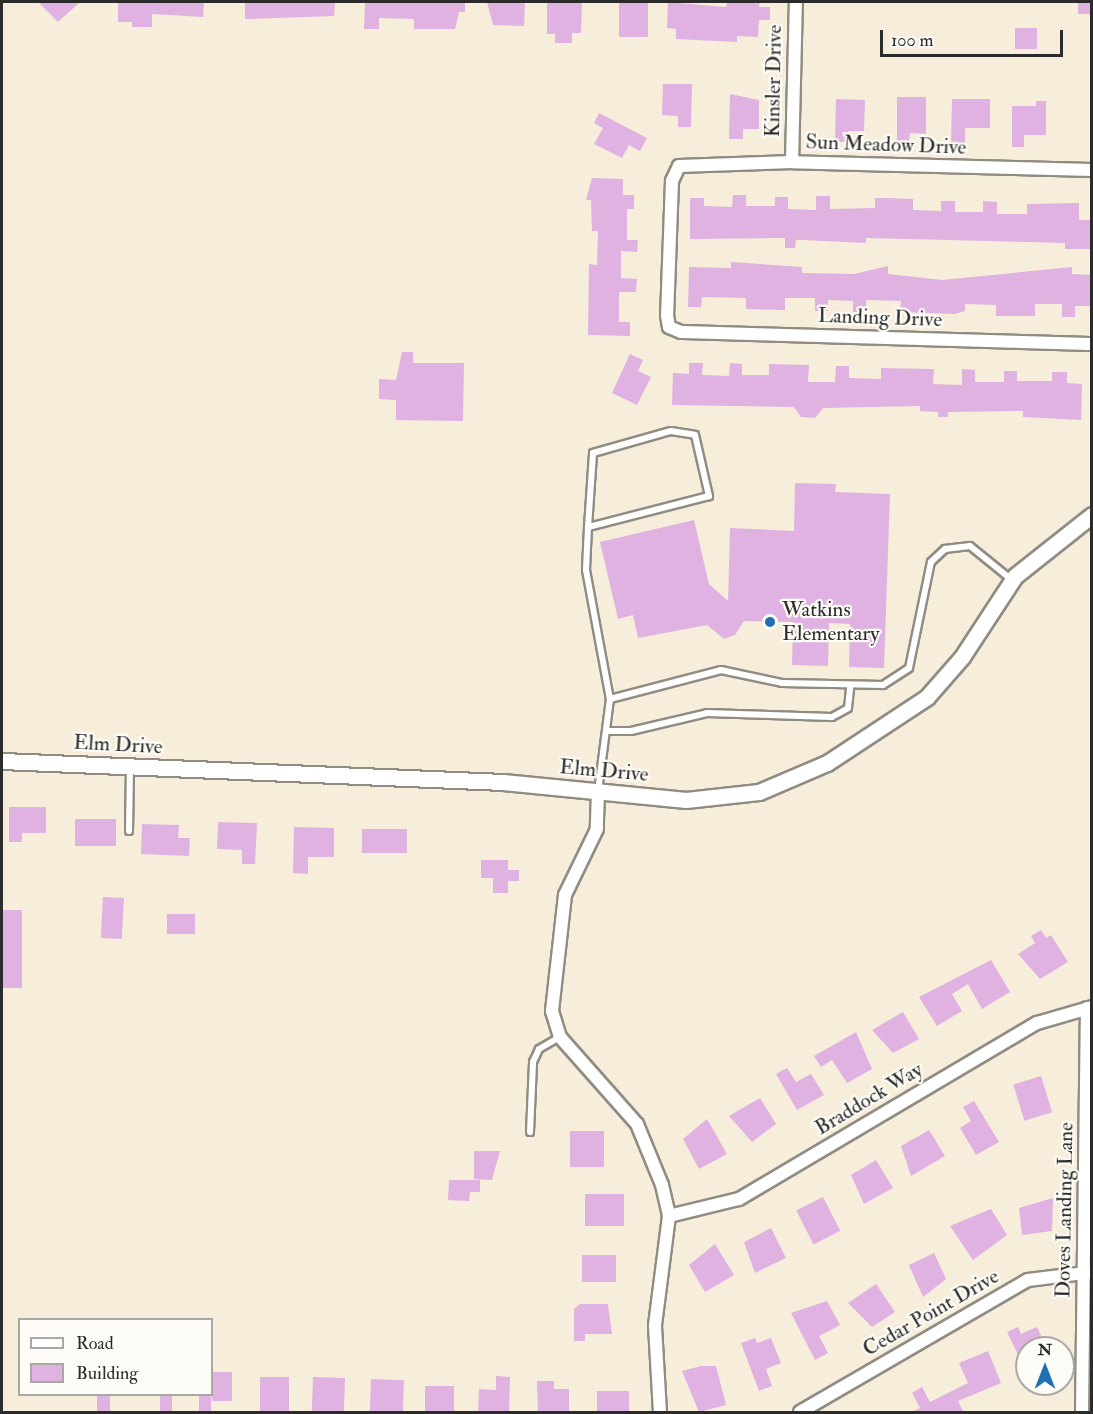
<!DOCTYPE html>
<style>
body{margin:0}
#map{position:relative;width:1093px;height:1414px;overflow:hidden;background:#f7eddb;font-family:"IM FELL Double Pica",serif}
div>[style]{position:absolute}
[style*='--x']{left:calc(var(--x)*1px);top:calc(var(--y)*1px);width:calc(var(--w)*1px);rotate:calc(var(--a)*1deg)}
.building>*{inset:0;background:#dfb2e1;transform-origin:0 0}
.roads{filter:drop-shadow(2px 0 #918c83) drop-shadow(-2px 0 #918c83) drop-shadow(0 2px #918c83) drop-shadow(0 -2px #918c83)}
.service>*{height:6px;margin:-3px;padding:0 3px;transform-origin:3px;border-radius:3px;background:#fff}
.minor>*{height:12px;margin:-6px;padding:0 6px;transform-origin:6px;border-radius:6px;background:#fff}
.tertiary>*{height:15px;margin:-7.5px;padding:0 7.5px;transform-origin:7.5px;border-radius:7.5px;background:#fff}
.dots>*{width:16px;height:16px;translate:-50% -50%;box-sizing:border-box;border:3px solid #fdfcf7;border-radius:50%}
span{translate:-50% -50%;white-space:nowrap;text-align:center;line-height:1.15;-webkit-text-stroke:4.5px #fdfcf7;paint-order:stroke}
.street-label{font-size:21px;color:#2b2b2b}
.poi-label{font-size:21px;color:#2b2b2b}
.left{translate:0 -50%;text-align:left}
.frame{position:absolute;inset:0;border:3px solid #2b2b2b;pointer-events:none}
.legend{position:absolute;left:18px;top:1318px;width:195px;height:78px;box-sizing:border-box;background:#fdfcf7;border:2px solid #a9a8a5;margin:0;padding:8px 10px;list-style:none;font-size:18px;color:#2b2b2b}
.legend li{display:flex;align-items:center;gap:12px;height:30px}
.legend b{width:30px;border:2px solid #a9a8a5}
.north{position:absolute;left:1015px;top:1336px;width:60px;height:60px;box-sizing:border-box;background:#fdfcf7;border:2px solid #a9a8a5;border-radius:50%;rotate:0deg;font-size:16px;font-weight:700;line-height:24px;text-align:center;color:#2b2b2b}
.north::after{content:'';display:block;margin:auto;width:21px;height:27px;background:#1f6fb2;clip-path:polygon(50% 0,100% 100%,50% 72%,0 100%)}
.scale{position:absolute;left:880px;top:30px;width:183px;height:27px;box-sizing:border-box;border:3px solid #2b2b2b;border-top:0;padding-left:8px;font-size:18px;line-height:21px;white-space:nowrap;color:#2b2b2b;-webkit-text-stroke:4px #fdfcf7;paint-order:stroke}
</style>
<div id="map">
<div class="building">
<div style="clip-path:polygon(38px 2px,80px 2px,58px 22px)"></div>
<div style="clip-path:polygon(118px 2px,204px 2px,203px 17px,152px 14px,152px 27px,132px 27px,132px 22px,118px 22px)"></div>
<div style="clip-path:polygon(245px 2px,335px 2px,334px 16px,245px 19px)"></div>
<div style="clip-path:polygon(365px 2px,465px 2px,465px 12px,459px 12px,455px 29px,414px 29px,414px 19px,379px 18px,379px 29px,364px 29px)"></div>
<div style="clip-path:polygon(487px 2px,525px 2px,524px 26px,493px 25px)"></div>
<div style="clip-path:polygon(547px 2px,582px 2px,581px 33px,572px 33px,572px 43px,555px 43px,555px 34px,547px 34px)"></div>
<div style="left:619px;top:2px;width:29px;height:35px"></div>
<div style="clip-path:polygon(668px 2px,726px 7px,727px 2px,760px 2px,759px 7px,770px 7px,770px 20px,759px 20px,758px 37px,737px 36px,737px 42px,676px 39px,676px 29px,667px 28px)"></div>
<div style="left:1078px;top:2px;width:14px;height:12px"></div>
<div style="left:1015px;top:28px;width:22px;height:21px"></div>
<div style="clip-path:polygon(663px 84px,692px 84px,691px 127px,678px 127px,678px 116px,662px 115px)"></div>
<div style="clip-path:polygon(730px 94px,759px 100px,759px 129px,743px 129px,743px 139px,729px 139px)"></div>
<div style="clip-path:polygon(897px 97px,926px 97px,926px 134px,910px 133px,909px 144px,897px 144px)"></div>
<div style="clip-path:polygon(836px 99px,865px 100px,864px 131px,848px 131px,848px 142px,835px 142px)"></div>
<div style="clip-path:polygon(952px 99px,990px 99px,990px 128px,965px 128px,965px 145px,951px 145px)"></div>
<div style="clip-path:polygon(1036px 101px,1046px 101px,1046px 135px,1024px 135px,1024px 147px,1012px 147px,1012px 106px,1036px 106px)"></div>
<div style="clip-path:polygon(599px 113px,647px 138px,640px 151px,629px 145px,622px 158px,594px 144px,603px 128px,594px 123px)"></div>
<div style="clip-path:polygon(592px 178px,623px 179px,623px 195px,634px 195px,634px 209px,627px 209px,627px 240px,638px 240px,637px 252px,621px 251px,621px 278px,637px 279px,636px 292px,619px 292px,619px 322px,630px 322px,630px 336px,588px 335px,589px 264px,597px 265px,598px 231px,592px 231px,591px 200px,586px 200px)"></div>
<div style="clip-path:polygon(733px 195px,746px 195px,746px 206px,775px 206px,775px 197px,788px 197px,788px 209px,816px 210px,816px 196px,830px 196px,830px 209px,875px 208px,875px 198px,887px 198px,913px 199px,913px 210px,941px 211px,941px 201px,955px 201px,955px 212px,983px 212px,983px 201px,997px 202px,997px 214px,1027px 214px,1027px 204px,1079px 203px,1079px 220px,1092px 220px,1092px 249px,1065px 249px,1065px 243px,866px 238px,866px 243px,803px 240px,796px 240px,795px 248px,785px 248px,785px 238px,690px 239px,690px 198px,704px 198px,704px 206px,732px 207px)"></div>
<div style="clip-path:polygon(731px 262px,802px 267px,802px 273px,854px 274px,888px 266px,888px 274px,942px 280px,1072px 267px,1072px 274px,1092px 275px,1091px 306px,1075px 306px,1075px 317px,1062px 317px,1062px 304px,1035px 304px,1035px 316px,996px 316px,996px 305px,965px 304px,965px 311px,955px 314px,900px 312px,901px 301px,866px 300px,866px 312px,853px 312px,853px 301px,828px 300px,828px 311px,815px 311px,815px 298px,785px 298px,785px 310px,746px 309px,746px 298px,702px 297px,701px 307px,688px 307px,689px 267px,731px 268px)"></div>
<div style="clip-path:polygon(402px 352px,413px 352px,413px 363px,464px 363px,463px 421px,396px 420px,396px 400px,379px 399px,379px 379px,396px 380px)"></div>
<div style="clip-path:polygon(630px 354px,643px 360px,638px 371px,651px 377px,637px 405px,612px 393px)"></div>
<div style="clip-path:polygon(689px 363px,703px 363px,702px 375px,729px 376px,730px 363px,742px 364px,742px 375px,769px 375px,769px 364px,809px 365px,808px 382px,835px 382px,836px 366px,849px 366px,849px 378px,881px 379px,881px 368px,934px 369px,933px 384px,962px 385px,962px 369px,975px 370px,975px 382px,1004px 382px,1004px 371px,1017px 371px,1017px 381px,1052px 381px,1052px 372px,1067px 372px,1067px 383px,1082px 384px,1081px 420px,1023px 417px,1023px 411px,948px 412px,948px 417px,938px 417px,938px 412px,920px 411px,920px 406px,823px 408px,815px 418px,801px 417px,794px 407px,672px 405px,673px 373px,689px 374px)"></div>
<div style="clip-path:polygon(795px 483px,836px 484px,835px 492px,890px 494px,884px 668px,849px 667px,850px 624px,829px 623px,828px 666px,792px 665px,793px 622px,744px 621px,735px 635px,724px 639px,707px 625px,638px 638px,633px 615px,618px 619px,600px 542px,694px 520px,709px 584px,728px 601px,730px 528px,794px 531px)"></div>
<div style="clip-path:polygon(9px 807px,46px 807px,46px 833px,22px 833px,22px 842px,9px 842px)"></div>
<div style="left:75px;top:819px;width:41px;height:27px"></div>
<div style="clip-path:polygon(218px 822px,257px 823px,255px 864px,242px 864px,242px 850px,217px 849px)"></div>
<div style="clip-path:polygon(142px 824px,179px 825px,178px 838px,190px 838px,189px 856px,141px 854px)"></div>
<div style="clip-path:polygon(294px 827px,334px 828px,334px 857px,308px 857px,308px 874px,293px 873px)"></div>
<div style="left:362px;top:829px;width:45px;height:24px"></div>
<div style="clip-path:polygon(481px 860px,508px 860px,508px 870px,519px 870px,519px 881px,508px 881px,508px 893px,493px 893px,493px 878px,481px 878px)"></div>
<div style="left:103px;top:897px;width:21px;height:41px;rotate:3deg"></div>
<div style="left:2px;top:910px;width:20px;height:78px"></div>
<div style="left:167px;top:914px;width:28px;height:20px"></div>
<div style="clip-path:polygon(1041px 930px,1046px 938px,1051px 935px,1068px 962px,1040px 979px,1018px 954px,1035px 943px,1031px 936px)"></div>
<div style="clip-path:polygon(991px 960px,1010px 992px,982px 1009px,968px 984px,952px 994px,962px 1011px,937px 1026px,919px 997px)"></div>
<div style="clip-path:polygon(903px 1012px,919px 1039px,893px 1053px,872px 1030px)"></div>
<div style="clip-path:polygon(856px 1032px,872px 1069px,847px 1083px,832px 1060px,821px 1067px,814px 1056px)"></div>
<div style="clip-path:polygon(787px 1068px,796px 1082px,811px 1074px,824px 1095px,797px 1110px,776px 1074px)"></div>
<div style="left:1041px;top:1076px;width:38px;height:29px;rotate:73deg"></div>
<div style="clip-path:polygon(760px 1098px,776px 1124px,752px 1142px,729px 1116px)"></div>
<div style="clip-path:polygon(974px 1101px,999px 1142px,976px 1155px,960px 1128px,971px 1121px,963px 1107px)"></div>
<div style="clip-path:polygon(707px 1119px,727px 1154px,699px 1169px,683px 1139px)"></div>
<div style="clip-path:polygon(929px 1130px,945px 1156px,911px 1176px,901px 1146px)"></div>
<div style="left:570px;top:1131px;width:34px;height:36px"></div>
<div style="clip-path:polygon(474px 1151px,500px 1151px,492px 1180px,474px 1179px)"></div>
<div style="clip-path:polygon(876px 1160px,893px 1188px,864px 1204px,851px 1175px)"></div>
<div style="clip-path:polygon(449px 1180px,480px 1180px,480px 1192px,470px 1192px,469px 1201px,448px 1200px)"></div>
<div style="left:585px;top:1194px;width:39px;height:32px"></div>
<div style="left:823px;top:1197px;width:38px;height:30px;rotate:63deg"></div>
<div style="clip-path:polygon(1053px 1198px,1052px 1231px,1022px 1235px,1019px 1208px)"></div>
<div style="clip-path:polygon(991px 1209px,1007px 1235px,973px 1260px,950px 1226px)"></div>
<div style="clip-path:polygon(771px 1228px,786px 1258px,755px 1273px,744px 1242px)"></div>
<div style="clip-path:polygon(715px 1244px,734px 1275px,705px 1292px,689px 1265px)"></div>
<div style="clip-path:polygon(934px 1253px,946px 1279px,923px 1297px,909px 1265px)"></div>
<div style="left:616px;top:1255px;width:27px;height:34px;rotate:90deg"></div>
<div style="clip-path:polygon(876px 1284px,895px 1312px,872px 1327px,848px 1303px)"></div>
<div style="clip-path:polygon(827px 1301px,840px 1325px,819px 1336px,828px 1353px,815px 1360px,791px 1313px)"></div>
<div style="clip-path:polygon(580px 1304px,608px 1304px,612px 1334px,585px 1334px,585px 1341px,574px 1341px,574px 1309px)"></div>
<div style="clip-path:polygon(1018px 1327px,1021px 1334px,1037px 1327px,1047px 1348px,1027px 1348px,1027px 1373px,1007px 1332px)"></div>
<div style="clip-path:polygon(755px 1338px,757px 1343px,771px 1338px,781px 1363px,766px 1369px,772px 1386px,759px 1391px,741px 1343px)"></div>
<div style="clip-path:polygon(988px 1351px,1001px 1383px,958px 1401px,964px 1413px,910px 1413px,920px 1408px,912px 1393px,922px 1387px,930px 1402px,968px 1383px,959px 1363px)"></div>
<div style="clip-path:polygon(701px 1366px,716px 1366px,726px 1405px,699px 1412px,682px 1371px)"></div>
<div style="left:212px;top:1372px;width:20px;height:29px"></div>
<div style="clip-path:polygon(496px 1376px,510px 1377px,509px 1413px,478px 1413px,479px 1389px,496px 1390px)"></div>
<div style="left:260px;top:1377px;width:29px;height:36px"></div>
<div style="left:313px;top:1377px;width:32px;height:36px;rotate:2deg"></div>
<div style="left:371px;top:1379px;width:33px;height:34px;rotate:2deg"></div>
<div style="clip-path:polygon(537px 1381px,554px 1381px,554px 1389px,569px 1389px,569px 1413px,538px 1413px)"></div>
<div style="left:425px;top:1386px;width:29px;height:27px"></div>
<div style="left:597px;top:1391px;width:32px;height:22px"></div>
<div style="left:97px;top:1395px;width:13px;height:18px"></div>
<div style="left:160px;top:1395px;width:12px;height:18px"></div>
<div style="left:199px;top:1395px;width:12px;height:18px"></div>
</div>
<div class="roads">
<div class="service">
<div style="--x:588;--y:527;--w:74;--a:-86.1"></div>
<div style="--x:593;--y:453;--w:81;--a:-15.8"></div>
<div style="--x:671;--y:431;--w:24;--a:9"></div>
<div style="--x:695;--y:435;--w:63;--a:77.1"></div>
<div style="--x:709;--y:496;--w:125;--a:165.6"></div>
<div style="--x:588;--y:527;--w:43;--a:92.7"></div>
<div style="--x:586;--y:570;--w:131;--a:79.5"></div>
<div style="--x:610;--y:699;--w:93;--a:97.4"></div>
<div style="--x:610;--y:699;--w:115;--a:-14.6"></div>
<div style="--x:721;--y:670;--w:62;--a:12"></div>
<div style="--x:782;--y:683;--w:101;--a:1.1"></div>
<div style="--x:883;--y:685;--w:31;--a:-33"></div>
<div style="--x:909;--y:668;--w:108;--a:-78.3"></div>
<div style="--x:931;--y:562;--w:19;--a:-43"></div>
<div style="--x:945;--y:549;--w:25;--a:-7"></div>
<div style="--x:970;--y:546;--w:54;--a:39"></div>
<div style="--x:606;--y:731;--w:25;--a:0"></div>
<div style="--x:631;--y:731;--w:78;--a:-13.3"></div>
<div style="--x:707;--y:713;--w:125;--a:1.8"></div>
<div style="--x:832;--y:717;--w:18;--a:-29"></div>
<div style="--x:848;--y:708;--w:20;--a:-84"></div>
<div style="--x:129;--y:831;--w:63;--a:-89.1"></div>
<div style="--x:530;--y:1132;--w:70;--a:-87.5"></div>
<div style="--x:533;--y:1062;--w:14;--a:-65"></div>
<div style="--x:539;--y:1049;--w:24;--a:-30"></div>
</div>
<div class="minor">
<div style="--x:792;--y:162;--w:160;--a:-88.6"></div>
<div style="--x:1092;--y:170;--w:300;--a:-178.5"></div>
<div style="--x:792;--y:162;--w:113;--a:178"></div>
<div style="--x:679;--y:166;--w:17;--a:115"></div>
<div style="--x:672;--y:181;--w:134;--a:92.1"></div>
<div style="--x:667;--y:315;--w:12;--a:81"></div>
<div style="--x:669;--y:327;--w:13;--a:23"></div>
<div style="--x:681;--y:332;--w:411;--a:1.7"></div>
<div style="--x:598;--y:792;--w:37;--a:92"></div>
<div style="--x:597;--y:829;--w:73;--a:115.9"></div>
<div style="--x:565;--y:895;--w:117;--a:96.4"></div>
<div style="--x:552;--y:1011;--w:27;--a:73"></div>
<div style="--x:560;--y:1037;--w:116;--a:48.5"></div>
<div style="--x:637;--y:1124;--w:66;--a:67.7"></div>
<div style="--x:662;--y:1185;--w:32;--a:77"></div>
<div style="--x:669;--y:1216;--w:111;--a:97.3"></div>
<div style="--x:655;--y:1326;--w:86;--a:86.7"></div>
<div style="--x:669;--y:1216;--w:72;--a:-13.7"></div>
<div style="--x:739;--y:1199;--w:346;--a:-30.6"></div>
<div style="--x:1037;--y:1023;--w:57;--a:-16.2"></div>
<div style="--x:800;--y:1412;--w:263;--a:-30.1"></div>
<div style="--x:1028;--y:1280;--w:64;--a:-7.1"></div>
<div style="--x:1082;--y:1412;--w:404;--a:-89.3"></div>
</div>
<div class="tertiary">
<div style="--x:2;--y:761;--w:501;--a:2.4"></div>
<div style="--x:503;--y:782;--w:184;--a:5.6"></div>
<div style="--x:686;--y:800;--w:73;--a:-6.3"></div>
<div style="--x:759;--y:792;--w:74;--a:-23.1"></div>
<div style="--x:827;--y:763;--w:120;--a:-33.4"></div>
<div style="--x:927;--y:697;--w:53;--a:-48.8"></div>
<div style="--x:962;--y:657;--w:97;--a:-56.8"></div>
<div style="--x:1015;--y:576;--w:98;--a:-38.4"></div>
</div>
</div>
<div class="dots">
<div style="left:770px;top:622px;background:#1f6fb2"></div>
</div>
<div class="street-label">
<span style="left:774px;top:81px;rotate:-89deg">Kinsler Drive</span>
<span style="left:886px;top:145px;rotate:2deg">Sun Meadow Drive</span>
<span style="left:880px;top:318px;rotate:2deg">Landing Drive</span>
<span style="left:118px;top:745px;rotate:3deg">Elm Drive</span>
<span style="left:604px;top:771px;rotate:5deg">Elm Drive</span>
<span style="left:869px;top:1099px;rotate:-31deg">Braddock Way</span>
<span style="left:1065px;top:1210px;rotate:-89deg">Doves Landing Lane</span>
<span style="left:931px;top:1313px;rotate:-30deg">Cedar Point Drive</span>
</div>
<div class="poi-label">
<span class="left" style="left:782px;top:622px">Watkins<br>Elementary</span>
</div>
<div class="frame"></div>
<ul class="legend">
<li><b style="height:8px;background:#fff"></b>Road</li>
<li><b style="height:16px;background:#dfb2e1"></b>Building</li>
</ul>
<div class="north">N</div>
<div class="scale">100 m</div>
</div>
